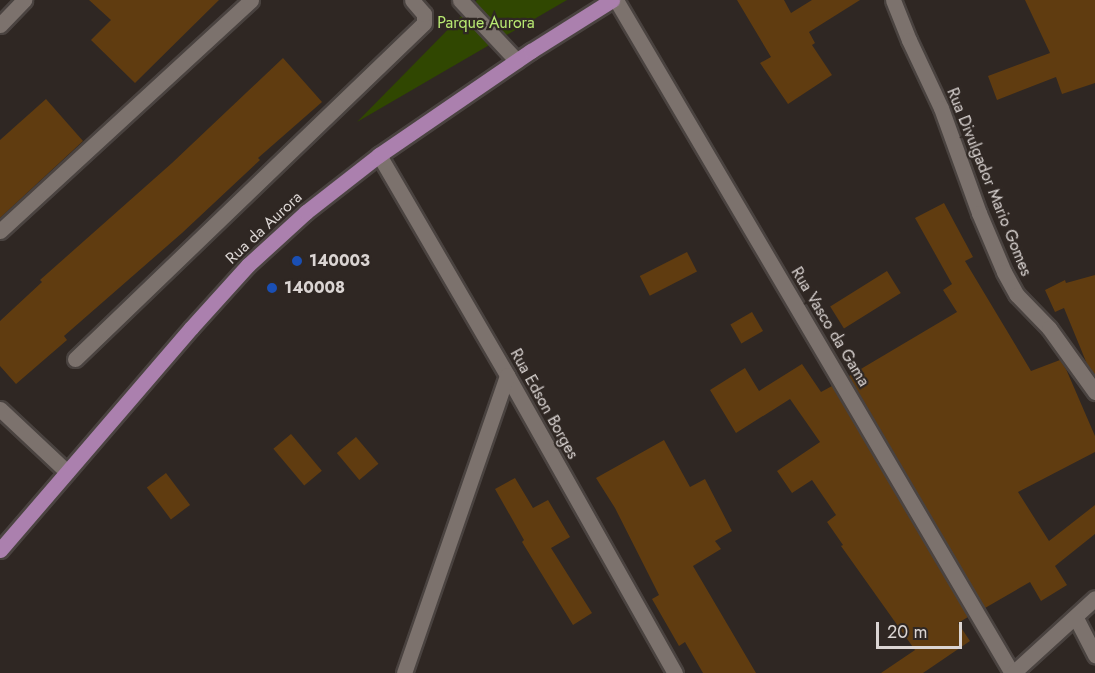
<!DOCTYPE html>
<style>
body{margin:0}
#map{position:relative;width:1095px;height:673px;overflow:hidden;background:#2f2723;font-family:Jost,sans-serif}
div>[style]{position:absolute}
[style*='--x']{left:calc(var(--x)*1px);top:calc(var(--y)*1px);width:calc(var(--w)*1px);rotate:calc(var(--a)*1deg)}
.green>*{inset:0;background:#304701}
.building>*{inset:0;background:#603c10;transform-origin:0 0}
.roads{filter:drop-shadow(2px 0 #4a4340) drop-shadow(-2px 0 #4a4340) drop-shadow(0 2px #4a4340) drop-shadow(0 -2px #4a4340)}
.minor>*{height:15px;margin:-7.5px;padding:0 7.5px;transform-origin:7.5px;border-radius:7.5px;background:#7c726d}
.major>*{height:15px;margin:-7.5px;padding:0 7.5px;transform-origin:7.5px;border-radius:7.5px;background:#ab80ae}
.dots>*{width:16px;height:16px;translate:-50% -50%;box-sizing:border-box;border:3px solid #2f2723;border-radius:50%}
span{translate:-50% -50%;white-space:nowrap;text-align:center;line-height:1.15;-webkit-text-stroke:4.5px #2f2723;paint-order:stroke}
.park-label{font-size:16px;color:#b8e972}
.street-label{font-size:16px;color:#dbd5d3}
.poi-label{font-size:16px;color:#dbd5d3;font-weight:700}
.left{translate:0 -50%;text-align:left}
.scale{position:absolute;left:876px;top:622px;width:86px;height:27px;box-sizing:border-box;border:3px solid #dbd5d3;border-top:0;padding-left:8px;font-size:18px;line-height:21px;white-space:nowrap;color:#dbd5d3;-webkit-text-stroke:4px #2f2723;paint-order:stroke}
</style>
<div id="map">
<div class="green">
<div style="clip-path:polygon(477px 0,567px 0,357px 122px)"></div>
</div>
<div class="building">
<div style="clip-path:polygon(89px 0,219px 0,135px 83px,91px 40px,111px 20px)"></div>
<div style="clip-path:polygon(737px 0,784px 0,791px 13px,812px 0,860px 0,809px 32px,815px 43px,812px 45px,832px 75px,788px 104px,760px 63px,771px 57px)"></div>
<div style="clip-path:polygon(1025px 0,1095px 0,1095px 83px,1062px 94px,1056px 77px,997px 100px,988px 76px,1050px 53px)"></div>
<div style="clip-path:polygon(283px 58px,322px 102px,258px 158px,260px 160px,182px 233px,64px 336px,67px 340px,16px 384px,0 366px,0 321px,42px 282px,40px 280px,172px 163px)"></div>
<div style="clip-path:polygon(46px 99px,83px 141px,0 218px,0 140px)"></div>
<div style="clip-path:polygon(944px 203px,973px 257px,965px 261px,1031px 371px,1060px 360px,1066px 369px,1095px 436px,1095px 452px,1018px 492px,1049px 541px,1095px 505px,1095px 534px,1055px 566px,1067px 585px,1041px 601px,1030px 582px,985px 608px,849px 376px,957px 312px,943px 290px,952px 284px,915px 218px)"></div>
<div style="left:687px;top:252px;width:22px;height:53px;rotate:63deg"></div>
<div style="left:887px;top:271px;width:26px;height:67px;rotate:58deg"></div>
<div style="clip-path:polygon(1095px 275px,1095px 375px,1087px 364px,1064px 308px,1055px 312px,1045px 290px,1065px 280px,1066px 283px)"></div>
<div style="left:752px;top:312px;width:22px;height:25px;rotate:60deg"></div>
<div style="clip-path:polygon(802px 364px,821px 392px,832px 386px,968px 617px,958px 623px,970px 641px,923px 673px,881px 673px,915px 650px,841px 546px,843px 545px,827px 522px,836px 515px,812px 480px,792px 493px,777px 471px,820px 442px,790px 399px,736px 433px,710px 390px,745px 368px,759px 391px)"></div>
<div style="left:291px;top:434px;width:48px;height:23px;rotate:50deg"></div>
<div style="left:356px;top:437px;width:35px;height:25px;rotate:50deg"></div>
<div style="clip-path:polygon(664px 440px,690px 487px,705px 479px,732px 531px,715px 541px,721px 549px,693px 566px,756px 673px,703px 673px,685px 642px,679px 646px,652px 599px,659px 595px,615px 508px,596px 478px)"></div>
<div style="left:166px;top:473px;width:40px;height:24px;rotate:53deg"></div>
<div style="clip-path:polygon(515px 478px,533px 508px,548px 500px,570px 537px,551px 548px,592px 613px,573px 625px,522px 542px,524px 540px,495px 489px)"></div>
</div>
<div class="roads">
<div class="minor">
<div style="--x:460;--y:0;--w:83;--a:46.9"></div>
<div style="--x:616;--y:0;--w:781;--a:59.53"></div>
<div style="--x:893;--y:0;--w:43;--a:68.2"></div>
<div style="--x:909;--y:40;--w:75;--a:64.8"></div>
<div style="--x:941;--y:108;--w:112;--a:70.1"></div>
<div style="--x:979;--y:213;--w:64;--a:67"></div>
<div style="--x:1004;--y:272;--w:26;--a:61"></div>
<div style="--x:1017;--y:295;--w:46;--a:45.9"></div>
<div style="--x:1049;--y:328;--w:79;--a:54.3"></div>
<div style="--x:0;--y:25;--w:35;--a:-46"></div>
<div style="--x:379;--y:155;--w:255;--a:59.8"></div>
<div style="--x:507;--y:375;--w:342;--a:60.6"></div>
<div style="--x:0;--y:231;--w:341;--a:-42.6"></div>
<div style="--x:75;--y:359;--w:484;--a:-43.9"></div>
<div style="--x:424;--y:23;--w:9;--a:-90"></div>
<div style="--x:424;--y:14;--w:18;--a:-131"></div>
<div style="--x:0;--y:409;--w:92;--a:43.2"></div>
<div style="--x:1076;--y:618;--w:42;--a:62.8"></div>
<div style="--x:404;--y:673;--w:315;--a:-70.9"></div>
<div style="--x:1013;--y:673;--w:111;--a:-42.4"></div>
</div>
<div class="major">
<div style="--x:0;--y:550;--w:293;--a:-49.3"></div>
<div style="--x:191;--y:328;--w:85;--a:-47.9"></div>
<div style="--x:248;--y:265;--w:79;--a:-42.4"></div>
<div style="--x:306;--y:212;--w:93;--a:-38"></div>
<div style="--x:379;--y:155;--w:184;--a:-34.4"></div>
<div style="--x:531;--y:51;--w:96;--a:-32.2"></div>
</div>
</div>
<div class="dots">
<div style="left:297px;top:261px;background:#1a4fb4"></div>
<div style="left:272px;top:288px;background:#1a4fb4"></div>
</div>
<div class="park-label">
<span style="left:486px;top:23px">Parque Aurora</span>
</div>
<div class="street-label">
<span style="left:989px;top:182px;rotate:68deg">Rua Divulgador Mario Gomes</span>
<span style="left:264px;top:228px;rotate:-43deg">Rua da Aurora</span>
<span style="left:830px;top:327px;rotate:59deg">Rua Vasco da Gama</span>
<span style="left:544px;top:404px;rotate:61deg">Rua Edson Borges</span>
</div>
<div class="poi-label">
<span class="left" style="left:309px;top:261px">140003</span>
<span class="left" style="left:284px;top:288px">140008</span>
</div>
<div class="scale">20 m</div>
</div>
